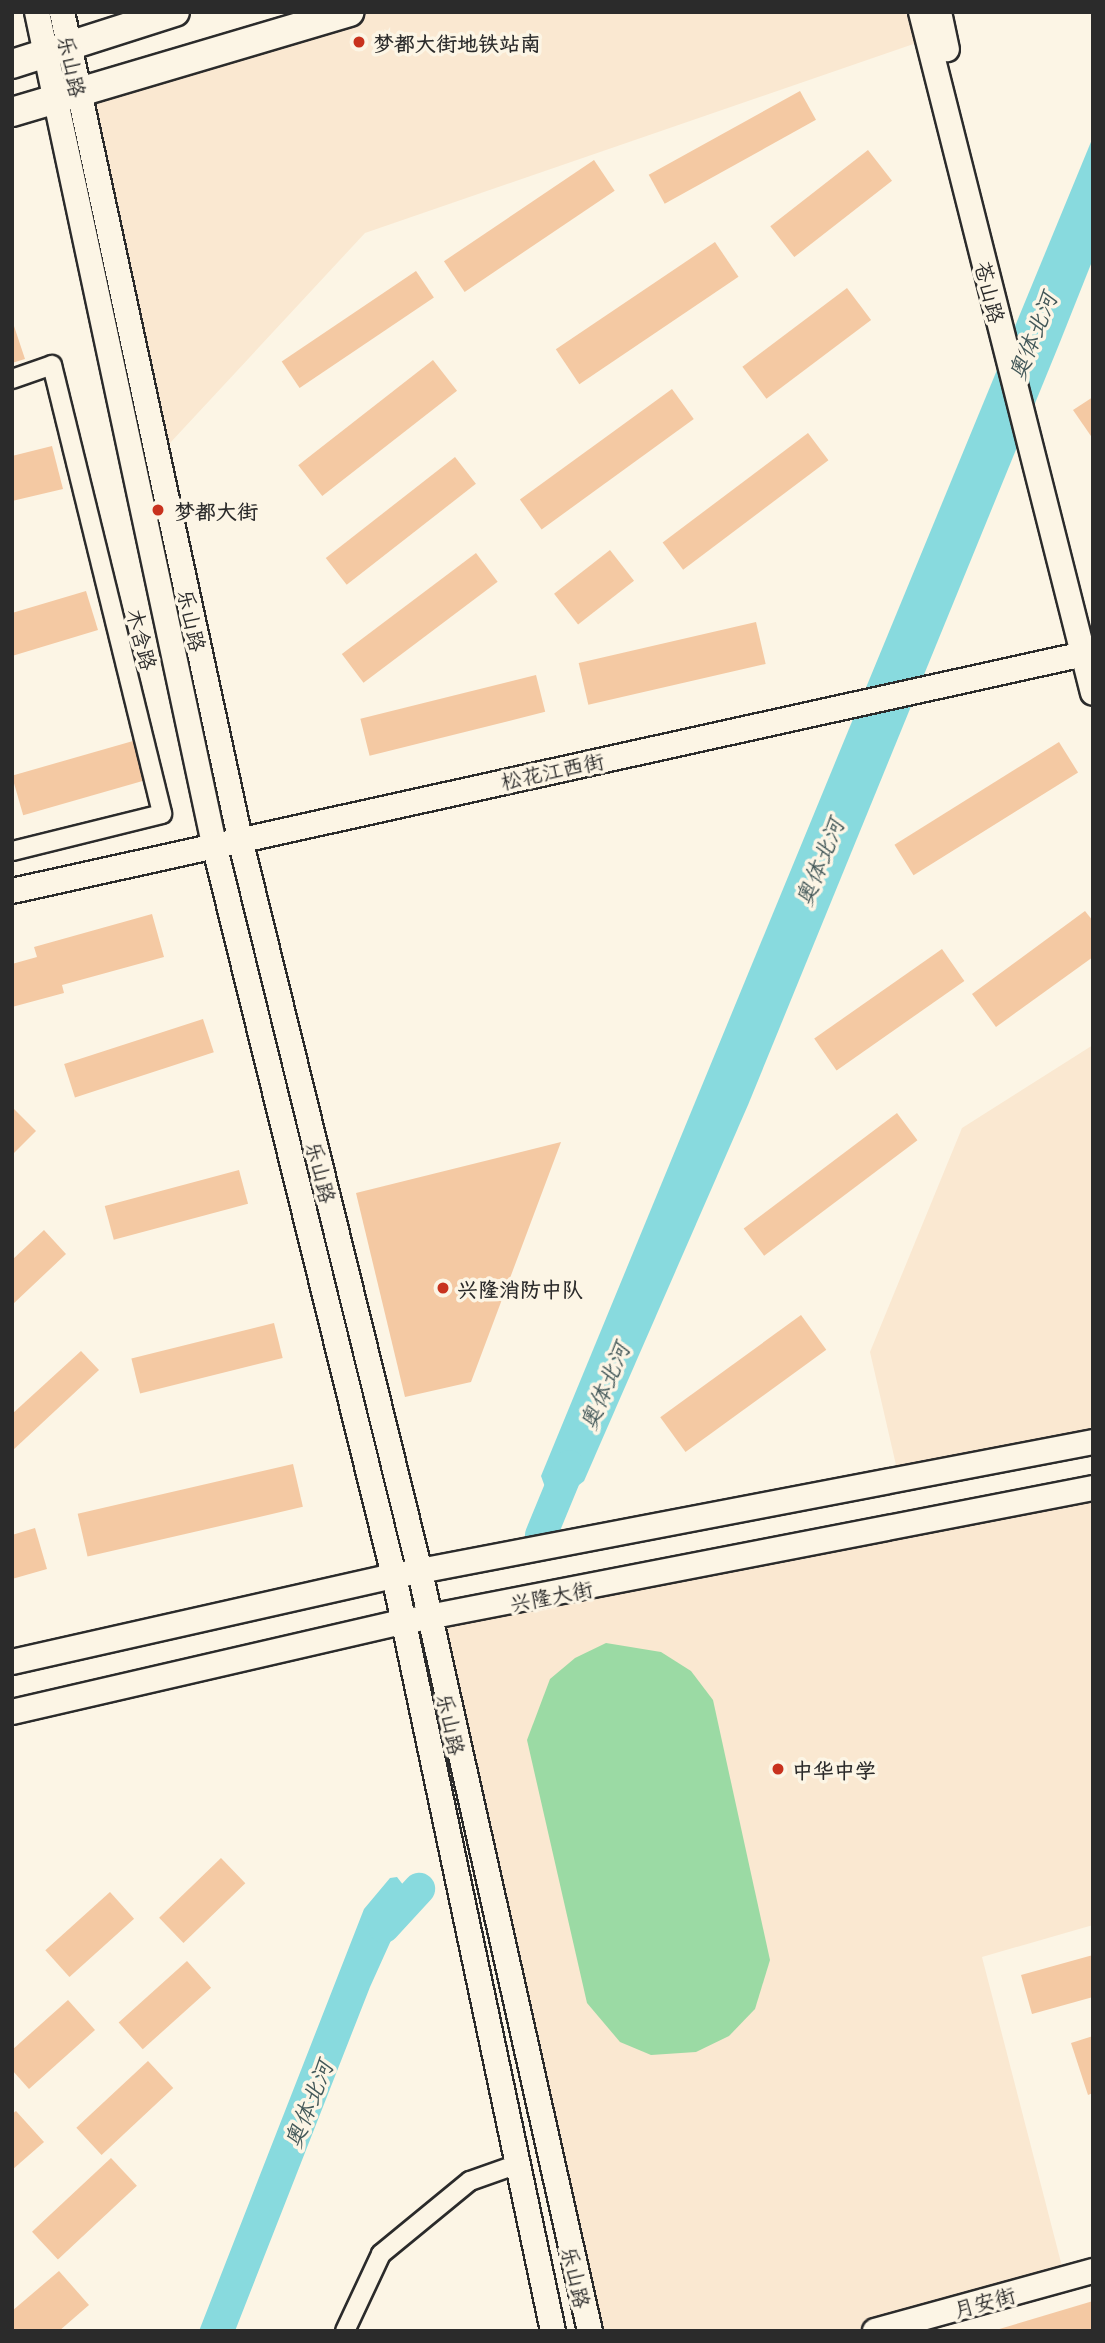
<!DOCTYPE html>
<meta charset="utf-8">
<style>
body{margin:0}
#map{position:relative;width:1105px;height:2343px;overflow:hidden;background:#fcf5e5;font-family:"Playpen Sans","LXGW WenKai TC",sans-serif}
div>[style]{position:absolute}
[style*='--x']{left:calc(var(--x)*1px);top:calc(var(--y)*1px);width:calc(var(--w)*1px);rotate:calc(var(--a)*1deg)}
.built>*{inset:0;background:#fae8d1}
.green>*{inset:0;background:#9bdaa4}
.water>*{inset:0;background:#88dade}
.river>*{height:32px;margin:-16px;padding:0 16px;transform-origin:16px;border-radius:16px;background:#88dade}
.building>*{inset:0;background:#f4c9a3;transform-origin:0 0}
.roads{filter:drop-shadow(2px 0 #2b2b2b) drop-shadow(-2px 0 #2b2b2b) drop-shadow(0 2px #2b2b2b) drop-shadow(0 -2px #2b2b2b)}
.street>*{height:18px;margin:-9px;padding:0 9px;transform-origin:9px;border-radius:9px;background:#fcf5e5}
.secondary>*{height:24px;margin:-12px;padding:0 12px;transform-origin:12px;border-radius:12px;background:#fcf5e5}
.primary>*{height:28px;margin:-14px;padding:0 14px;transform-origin:14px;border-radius:14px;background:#fcf5e5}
.dots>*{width:19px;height:19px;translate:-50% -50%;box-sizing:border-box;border:4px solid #fcf5e5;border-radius:50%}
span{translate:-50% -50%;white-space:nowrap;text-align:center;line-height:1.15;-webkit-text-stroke:7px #fcf5e5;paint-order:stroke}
.poi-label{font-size:21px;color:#2b2b2b;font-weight:700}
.left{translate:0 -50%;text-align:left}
.street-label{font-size:21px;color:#2b2b2b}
.water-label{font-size:23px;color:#425758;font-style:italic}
.frame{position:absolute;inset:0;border:14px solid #2b2b2b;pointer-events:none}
</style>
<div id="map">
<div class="built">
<div style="clip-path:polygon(349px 12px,921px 12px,928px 39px,365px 233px,157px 457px,78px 93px)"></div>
<div style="clip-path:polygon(1093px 1045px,1093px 1442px,899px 1478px,870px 1352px,962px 1128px)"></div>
<div style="clip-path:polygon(1093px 1487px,1093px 1925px,982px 1957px,1065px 2278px,875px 2331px,590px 2331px,427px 1613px)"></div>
</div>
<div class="green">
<div style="clip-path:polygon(606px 1643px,661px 1652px,691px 1671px,713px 1700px,770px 1960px,755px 2009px,729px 2036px,696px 2052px,651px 2055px,620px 2042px,587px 2003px,527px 1740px,550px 1679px,575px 1658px)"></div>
</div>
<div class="water">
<div style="clip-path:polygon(1093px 137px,1093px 259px,1058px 347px,748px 1105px,584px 1481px,552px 1506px,541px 1476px)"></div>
<div style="clip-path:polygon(397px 1877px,411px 1895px,408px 1917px,393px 1936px,370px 1987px,235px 2331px,199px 2331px,364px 1909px,390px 1878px)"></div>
</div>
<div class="river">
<div style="--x:541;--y:1535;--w:74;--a:-67.6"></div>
<div style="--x:384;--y:1927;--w:52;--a:-47.4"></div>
</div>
<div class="building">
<div style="left:800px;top:91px;width:33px;height:173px;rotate:61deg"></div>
<div style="left:868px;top:150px;width:39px;height:124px;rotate:52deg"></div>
<div style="left:594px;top:160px;width:37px;height:181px;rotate:56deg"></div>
<div style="left:715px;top:242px;width:42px;height:192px;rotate:56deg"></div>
<div style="left:416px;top:271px;width:32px;height:162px;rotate:56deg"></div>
<div style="left:847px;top:288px;width:40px;height:131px;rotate:53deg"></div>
<div style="clip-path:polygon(12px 320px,25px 359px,12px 363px)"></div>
<div style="left:433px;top:360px;width:39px;height:171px;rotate:52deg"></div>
<div style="left:672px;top:389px;width:37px;height:188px;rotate:54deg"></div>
<div style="clip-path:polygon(1093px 397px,1093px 439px,1073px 410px)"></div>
<div style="left:808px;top:433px;width:34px;height:182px;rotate:53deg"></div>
<div style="clip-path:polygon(52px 446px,63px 489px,12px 501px,12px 456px)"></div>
<div style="left:455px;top:457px;width:34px;height:164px;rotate:52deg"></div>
<div style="left:610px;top:550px;width:39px;height:71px;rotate:52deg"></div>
<div style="left:476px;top:553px;width:36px;height:168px;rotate:53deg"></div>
<div style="clip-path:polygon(86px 591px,98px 630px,12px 656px,12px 613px)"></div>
<div style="left:756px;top:622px;width:43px;height:182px;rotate:77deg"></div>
<div style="left:536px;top:675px;width:38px;height:181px;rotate:76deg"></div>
<div style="left:133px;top:741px;width:41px;height:126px;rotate:74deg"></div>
<div style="left:1059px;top:742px;width:36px;height:194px;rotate:58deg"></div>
<div style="clip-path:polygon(1085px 911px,1093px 921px,1093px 957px,996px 1027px,972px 994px)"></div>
<div style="clip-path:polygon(152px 914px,164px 957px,62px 985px,64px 993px,12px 1007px,12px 964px,37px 957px,34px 947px)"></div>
<div style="left:942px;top:949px;width:39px;height:156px;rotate:55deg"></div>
<div style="left:203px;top:1019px;width:35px;height:146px;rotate:72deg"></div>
<div style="clip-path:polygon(12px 1107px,36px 1131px,12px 1155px)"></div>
<div style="left:897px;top:1113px;width:34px;height:192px;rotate:53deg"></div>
<div style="clip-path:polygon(561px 1142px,471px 1382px,405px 1397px,356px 1193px)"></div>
<div style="left:239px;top:1170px;width:35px;height:139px;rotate:75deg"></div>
<div style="clip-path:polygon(44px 1230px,66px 1254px,12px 1305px,12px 1260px)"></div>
<div style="left:801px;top:1315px;width:43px;height:174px;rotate:54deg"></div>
<div style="left:274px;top:1323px;width:36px;height:147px;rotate:76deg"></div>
<div style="clip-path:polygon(81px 1351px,99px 1370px,12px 1451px,12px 1414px)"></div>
<div style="left:293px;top:1464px;width:44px;height:221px;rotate:77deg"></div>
<div style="clip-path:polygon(35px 1528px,47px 1569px,12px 1579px,12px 1535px)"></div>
<div style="left:221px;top:1858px;width:35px;height:86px;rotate:46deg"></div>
<div style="left:110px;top:1892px;width:36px;height:87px;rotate:48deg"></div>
<div style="clip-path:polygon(1093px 1955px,1093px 1997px,1032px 2014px,1021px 1975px)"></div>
<div style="left:187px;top:1961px;width:36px;height:92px;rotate:48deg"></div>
<div style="clip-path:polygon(68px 2000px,95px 2030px,29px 2089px,12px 2070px,12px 2050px)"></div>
<div style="clip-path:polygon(1093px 2036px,1093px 2093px,1088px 2095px,1071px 2043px)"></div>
<div style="left:148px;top:2061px;width:37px;height:98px;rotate:47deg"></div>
<div style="clip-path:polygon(16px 2111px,44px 2142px,12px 2170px,12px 2114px)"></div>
<div style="left:111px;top:2158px;width:38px;height:108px;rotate:47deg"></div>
<div style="clip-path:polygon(59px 2271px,89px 2305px,59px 2331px,12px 2331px,12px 2311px)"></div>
<div style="clip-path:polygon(1093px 2301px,1093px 2331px,996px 2331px,996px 2330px)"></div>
</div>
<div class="roads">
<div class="street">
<div style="--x:12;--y:379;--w:42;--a:-19.3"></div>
<div style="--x:52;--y:365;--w:462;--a:76.2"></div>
<div style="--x:162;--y:814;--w:154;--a:166.1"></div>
<div style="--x:345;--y:2331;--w:85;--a:-64.9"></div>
<div style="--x:381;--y:2254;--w:115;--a:-39.4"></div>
<div style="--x:470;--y:2181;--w:51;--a:-19.5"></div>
</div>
<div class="secondary">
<div style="--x:37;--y:12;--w:851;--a:77.99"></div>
<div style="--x:214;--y:844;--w:754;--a:76.18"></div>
<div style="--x:394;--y:1576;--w:772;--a:78.11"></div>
<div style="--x:62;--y:12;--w:846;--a:77.85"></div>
<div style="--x:240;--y:839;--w:755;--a:76.2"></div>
<div style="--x:420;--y:1572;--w:778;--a:77.38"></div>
<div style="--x:921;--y:12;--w:702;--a:75.83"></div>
<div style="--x:939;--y:12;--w:38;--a:78"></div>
<div style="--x:12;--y:891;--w:1107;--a:-12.47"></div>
<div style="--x:12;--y:1662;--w:392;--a:-12.7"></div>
<div style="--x:394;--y:1576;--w:712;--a:-10.85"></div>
<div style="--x:12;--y:1712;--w:401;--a:-13"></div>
<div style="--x:403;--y:1622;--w:703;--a:-10.99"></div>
<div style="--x:875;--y:2331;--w:226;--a:-15.4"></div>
</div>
<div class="primary">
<div style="--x:12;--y:64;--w:171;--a:-17.7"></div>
<div style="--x:12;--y:112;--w:352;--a:-16.5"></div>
</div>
</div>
<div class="dots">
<div style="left:359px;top:42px;background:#c8321e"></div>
<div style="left:158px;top:510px;background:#c8321e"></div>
<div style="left:443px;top:1288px;background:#c8321e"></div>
<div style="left:778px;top:1769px;background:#c8321e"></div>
</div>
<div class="poi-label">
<span class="left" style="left:373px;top:42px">梦都大街地铁站南</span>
<span class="left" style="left:174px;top:510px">梦都大街</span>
<span class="left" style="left:457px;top:1288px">兴隆消防中队</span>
<span class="left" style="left:792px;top:1769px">中华中学</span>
</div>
<div class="street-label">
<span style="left:73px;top:66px;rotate:78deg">乐山路</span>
<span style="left:991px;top:292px;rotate:76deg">苍山路</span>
<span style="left:193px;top:620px;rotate:78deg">乐山路</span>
<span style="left:143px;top:639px;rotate:76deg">木含路</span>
<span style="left:552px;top:770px;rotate:-12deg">松花江西街</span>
<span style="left:322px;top:1172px;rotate:76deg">乐山路</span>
<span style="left:551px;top:1595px;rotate:-11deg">兴隆大街</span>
<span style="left:452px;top:1724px;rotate:78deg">乐山路</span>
<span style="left:577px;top:2277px;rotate:77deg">乐山路</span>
<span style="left:984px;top:2301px;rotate:-15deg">月安街</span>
</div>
<div class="water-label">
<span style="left:1032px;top:336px;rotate:-68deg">奥体北河</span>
<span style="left:819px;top:862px;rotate:-68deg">奥体北河</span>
<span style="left:604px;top:1386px;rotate:-67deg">奥体北河</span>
<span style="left:308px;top:2104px;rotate:-68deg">奥体北河</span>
</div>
<div class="frame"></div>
</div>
